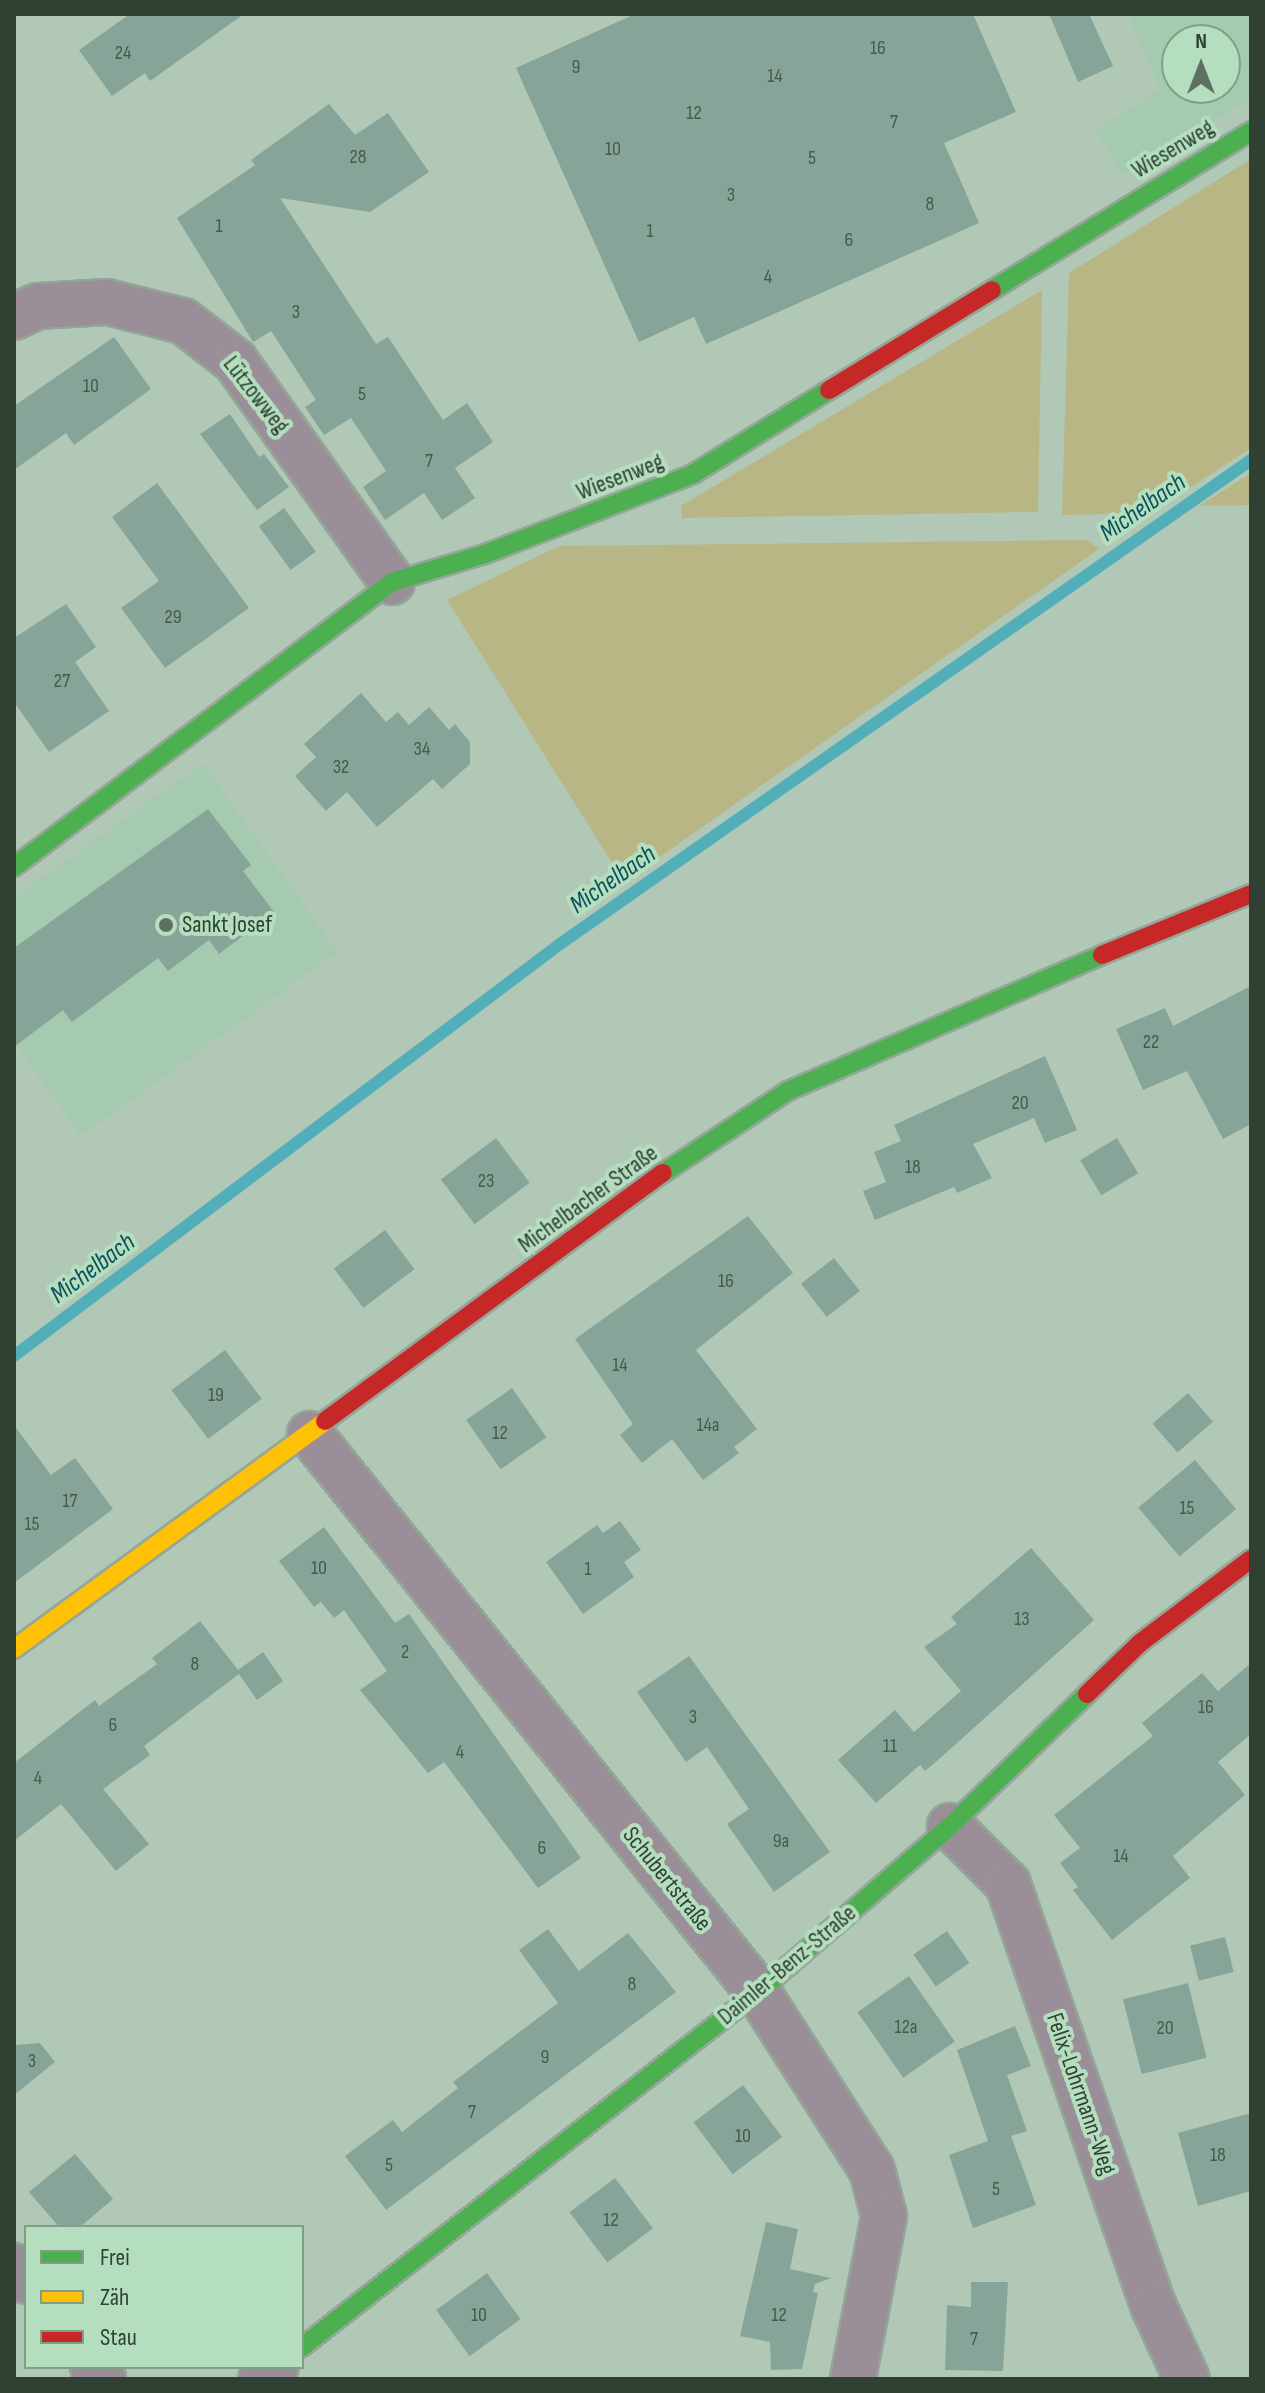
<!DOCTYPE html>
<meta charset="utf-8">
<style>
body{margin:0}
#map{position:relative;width:1265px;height:2393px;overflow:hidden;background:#b1c8b7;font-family:"Sofia Sans Condensed",sans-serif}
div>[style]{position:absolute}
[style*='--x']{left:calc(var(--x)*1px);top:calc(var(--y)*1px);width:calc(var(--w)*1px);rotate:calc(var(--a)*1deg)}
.built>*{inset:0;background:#a5caaf}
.green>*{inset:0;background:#b9b686}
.stream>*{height:12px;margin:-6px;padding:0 6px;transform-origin:6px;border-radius:6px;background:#52afb9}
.building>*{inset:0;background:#86a598;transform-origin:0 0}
.roads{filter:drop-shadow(2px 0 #94a698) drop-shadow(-2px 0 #94a698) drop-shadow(0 2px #94a698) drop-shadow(0 -2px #94a698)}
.street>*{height:44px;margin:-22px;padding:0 22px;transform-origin:22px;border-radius:22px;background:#9a8f98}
.fast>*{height:18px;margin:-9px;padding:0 9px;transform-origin:9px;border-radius:9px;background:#4caf50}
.slow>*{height:18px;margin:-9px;padding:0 9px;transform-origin:9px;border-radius:9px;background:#ffc107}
.jam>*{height:18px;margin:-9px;padding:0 9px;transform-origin:9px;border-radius:9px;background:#c62828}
.dots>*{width:22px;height:22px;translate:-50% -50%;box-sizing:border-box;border:4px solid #b5debf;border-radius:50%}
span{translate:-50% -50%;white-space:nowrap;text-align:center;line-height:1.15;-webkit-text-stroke:8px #b5debf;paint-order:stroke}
.number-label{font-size:20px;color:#465a4d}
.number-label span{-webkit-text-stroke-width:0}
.street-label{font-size:24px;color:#304134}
.poi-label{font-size:24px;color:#304134}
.left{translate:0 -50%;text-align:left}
.water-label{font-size:26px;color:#0c505c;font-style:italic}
.frame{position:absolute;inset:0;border:16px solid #304134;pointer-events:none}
.legend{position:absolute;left:24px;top:2225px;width:280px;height:144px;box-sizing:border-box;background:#b5debf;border:2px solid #809f87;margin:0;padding:10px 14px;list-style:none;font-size:24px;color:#304134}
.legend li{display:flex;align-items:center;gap:16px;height:40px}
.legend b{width:40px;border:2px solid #809f87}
.north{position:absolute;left:1161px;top:24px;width:80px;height:80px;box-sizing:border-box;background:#b5debf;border:2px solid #809f87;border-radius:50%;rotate:0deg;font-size:22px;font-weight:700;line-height:32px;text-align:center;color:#304134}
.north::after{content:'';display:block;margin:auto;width:28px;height:36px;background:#5d7062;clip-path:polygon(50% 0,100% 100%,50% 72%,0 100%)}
</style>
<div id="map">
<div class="built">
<div style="clip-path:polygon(evenodd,1128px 14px,1251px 14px,1251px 98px,1123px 175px,1095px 130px,1160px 90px,1128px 14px,1177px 40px,1225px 40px,1225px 88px,1177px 88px,1177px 40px)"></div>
<div style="clip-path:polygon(203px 763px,338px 952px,81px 1136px,14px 1042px,14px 898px)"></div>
</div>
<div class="green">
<div style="clip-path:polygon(1251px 159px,1251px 448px,1151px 513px,1062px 515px,1069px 273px)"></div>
<div style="clip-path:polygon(1042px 290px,1038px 512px,682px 518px,681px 506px)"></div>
<div style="clip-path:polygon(1251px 473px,1251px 505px,1199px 506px)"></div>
<div style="clip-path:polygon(1088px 540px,1099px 549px,624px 882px,447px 600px,559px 546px)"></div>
</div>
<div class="stream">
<div style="--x:14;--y:1356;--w:684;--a:-37.04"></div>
<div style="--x:560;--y:944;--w:844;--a:-35.01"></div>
</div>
<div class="building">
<div style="clip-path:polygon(130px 14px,244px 14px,150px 81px,145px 73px,112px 96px,79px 50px)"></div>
<div style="clip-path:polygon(635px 14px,973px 14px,1016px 112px,944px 143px,979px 223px,706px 344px,694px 317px,639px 342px,516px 68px)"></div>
<div style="clip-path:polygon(1049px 14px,1089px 14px,1113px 66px,1078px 82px)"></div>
<div style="clip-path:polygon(329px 104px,355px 135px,388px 113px,429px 172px,370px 212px,280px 198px,376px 344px,388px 337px,443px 420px,467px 403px,493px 442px,455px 468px,475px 498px,442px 520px,424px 493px,385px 520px,363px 487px,386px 471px,351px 418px,324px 435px,305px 407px,316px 400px,271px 331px,253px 342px,177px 218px,255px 165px,251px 160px)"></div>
<div style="clip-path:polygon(114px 337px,151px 389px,74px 445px,66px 433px,14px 470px,14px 406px)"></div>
<div style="clip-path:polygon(230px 414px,259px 457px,264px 454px,289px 487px,257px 510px,200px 434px)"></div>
<div style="clip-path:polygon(157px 483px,249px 608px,165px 668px,121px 608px,159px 581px,112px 517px)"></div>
<div style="left:284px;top:508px;width:54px;height:31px;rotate:54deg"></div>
<div style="clip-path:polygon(66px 604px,96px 647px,75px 662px,109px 711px,49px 752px,14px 702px,14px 638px)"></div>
<div style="clip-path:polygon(361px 693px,386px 722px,398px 712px,409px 725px,429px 707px,449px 730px,455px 724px,470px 742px,470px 764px,442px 789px,433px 779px,377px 827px,347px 792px,326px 811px,295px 776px,316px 757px,304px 744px)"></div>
<div style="clip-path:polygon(208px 809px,251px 865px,243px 871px,274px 912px,219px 954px,209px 940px,168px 971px,158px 958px,72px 1022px,63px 1010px,14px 1047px,14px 948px)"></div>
<div style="clip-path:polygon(1251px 986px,1251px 1124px,1223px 1139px,1187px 1071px,1143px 1090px,1116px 1029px,1165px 1008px,1173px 1026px)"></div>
<div style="clip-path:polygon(1045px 1056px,1077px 1130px,1045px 1143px,1034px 1118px,973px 1144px,992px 1178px,957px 1193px,954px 1187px,875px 1220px,863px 1191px,886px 1182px,874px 1152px,901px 1141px,894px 1125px)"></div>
<div style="left:496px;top:1138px;width:56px;height:69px;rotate:53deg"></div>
<div style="left:1117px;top:1138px;width:41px;height:43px;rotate:59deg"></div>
<div style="clip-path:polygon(748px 1216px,793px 1273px,696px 1350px,757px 1429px,734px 1447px,739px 1453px,703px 1480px,672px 1439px,642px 1463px,620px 1435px,633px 1424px,575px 1339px)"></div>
<div style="left:385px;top:1230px;width:49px;height:64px;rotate:53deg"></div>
<div style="left:834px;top:1258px;width:42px;height:42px;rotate:52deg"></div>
<div style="left:225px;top:1350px;width:61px;height:67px;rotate:53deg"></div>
<div style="left:512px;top:1388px;width:60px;height:56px;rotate:55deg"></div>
<div style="left:1188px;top:1393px;width:38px;height:47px;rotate:49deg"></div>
<div style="clip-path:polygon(14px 1425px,51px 1475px,75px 1458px,113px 1509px,14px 1583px)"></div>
<div style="left:1195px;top:1460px;width:64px;height:74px;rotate:50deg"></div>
<div style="clip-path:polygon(620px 1521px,641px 1550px,624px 1562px,634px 1577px,583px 1614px,546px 1562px,597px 1525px,603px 1533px)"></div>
<div style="clip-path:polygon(324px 1527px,395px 1623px,409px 1614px,581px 1858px,538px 1888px,444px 1762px,428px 1773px,360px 1690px,387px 1671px,344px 1610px,334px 1618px,321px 1602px,314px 1607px,279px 1561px)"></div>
<div style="clip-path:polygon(1031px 1548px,1094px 1620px,938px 1760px,925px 1771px,920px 1765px,876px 1803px,838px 1760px,895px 1710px,914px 1732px,961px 1691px,924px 1647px,957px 1624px,951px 1617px)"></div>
<div style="clip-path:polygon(200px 1621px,238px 1670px,263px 1652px,283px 1681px,257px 1700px,239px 1674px,144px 1746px,150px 1755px,103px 1789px,149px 1844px,116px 1871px,61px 1804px,14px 1841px,14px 1763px,95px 1700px,99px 1706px,157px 1664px,152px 1658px)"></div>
<div style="clip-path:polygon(689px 1656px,830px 1852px,774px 1892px,727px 1824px,749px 1809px,707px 1747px,686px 1762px,637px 1692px)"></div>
<div style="clip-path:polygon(1251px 1663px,1251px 1734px,1218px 1762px,1245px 1795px,1173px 1856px,1190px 1878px,1112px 1940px,1073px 1890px,1078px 1887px,1060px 1863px,1080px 1848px,1054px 1815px,1153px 1736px,1142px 1723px,1202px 1673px,1218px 1691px)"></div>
<div style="clip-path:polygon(548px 1929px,579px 1971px,628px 1933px,676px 1992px,386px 2210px,345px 2156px,393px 2120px,402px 2132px,458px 2088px,453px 2082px,558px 2003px,519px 1950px)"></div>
<div style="left:947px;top:1931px;width:39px;height:41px;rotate:55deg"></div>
<div style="left:1225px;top:1937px;width:36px;height:36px;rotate:76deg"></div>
<div style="left:909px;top:1976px;width:80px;height:63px;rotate:55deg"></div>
<div style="left:1188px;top:1983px;width:77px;height:67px;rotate:76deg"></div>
<div style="clip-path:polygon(1015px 2026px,1031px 2066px,1007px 2075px,1027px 2131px,1011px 2136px,1036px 2205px,973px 2228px,949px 2155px,988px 2141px,957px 2050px)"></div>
<div style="clip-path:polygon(40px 2043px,55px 2062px,14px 2095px,14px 2045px)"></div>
<div style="left:743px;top:2085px;width:65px;height:62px;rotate:53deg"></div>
<div style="clip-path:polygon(1251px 2113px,1251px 2191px,1198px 2206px,1178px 2133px)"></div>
<div style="clip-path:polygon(75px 2154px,113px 2199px,80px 2227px,59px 2227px,29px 2192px)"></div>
<div style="left:615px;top:2178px;width:63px;height:57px;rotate:53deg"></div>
<div style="clip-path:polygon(766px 2222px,798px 2229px,790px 2269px,831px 2278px,815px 2284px,813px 2292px,818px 2293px,802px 2369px,771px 2370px,770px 2342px,740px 2336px)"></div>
<div style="left:487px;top:2273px;width:57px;height:63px;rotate:54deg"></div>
<div style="clip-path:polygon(971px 2282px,1008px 2282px,1003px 2371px,945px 2370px,947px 2305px,971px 2307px)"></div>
</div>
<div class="roads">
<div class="street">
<div style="--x:14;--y:317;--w:26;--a:-25"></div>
<div style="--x:38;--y:306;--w:69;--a:-3.3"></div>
<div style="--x:107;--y:302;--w:78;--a:14"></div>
<div style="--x:183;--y:321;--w:66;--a:37.6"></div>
<div style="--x:235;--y:361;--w:271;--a:54.6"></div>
<div style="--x:310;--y:1434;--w:716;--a:51.24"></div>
<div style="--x:758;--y:1992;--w:211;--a:57.4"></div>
<div style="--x:872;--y:2170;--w:48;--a:75.4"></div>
<div style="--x:884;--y:2216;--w:166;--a:100.8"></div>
<div style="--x:950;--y:1826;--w:82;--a:45"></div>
<div style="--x:1008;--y:1884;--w:447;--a:71"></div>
<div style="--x:1154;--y:2307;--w:79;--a:65.4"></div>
<div style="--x:14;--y:2266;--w:19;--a:51"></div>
<div style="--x:93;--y:2367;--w:16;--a:50"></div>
<div style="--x:261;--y:2379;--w:19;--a:-39"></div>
</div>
<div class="fast">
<div style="--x:992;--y:290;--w:304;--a:-31.5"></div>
<div style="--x:14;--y:867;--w:473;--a:-37"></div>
<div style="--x:392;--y:582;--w:97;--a:-16.8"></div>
<div style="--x:485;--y:554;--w:223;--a:-21"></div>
<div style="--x:693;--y:474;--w:160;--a:-31.7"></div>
<div style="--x:663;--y:1173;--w:149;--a:-33.3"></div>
<div style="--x:788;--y:1091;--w:342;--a:-23.4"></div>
<div style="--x:302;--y:2347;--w:578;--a:-37.9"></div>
<div style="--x:758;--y:1992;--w:254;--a:-40.8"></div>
<div style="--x:950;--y:1826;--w:190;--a:-43.9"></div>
</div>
<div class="slow">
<div style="--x:14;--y:1649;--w:386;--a:-36.2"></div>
</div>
<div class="jam">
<div style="--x:829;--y:390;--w:191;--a:-31.5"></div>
<div style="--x:1102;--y:955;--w:161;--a:-22.3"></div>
<div style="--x:325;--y:1421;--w:419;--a:-36.3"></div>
<div style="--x:1087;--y:1694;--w:74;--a:-43.9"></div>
<div style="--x:1140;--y:1643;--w:139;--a:-37.1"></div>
</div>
</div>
<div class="dots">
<div style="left:166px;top:925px;background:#5d7062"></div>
</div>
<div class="number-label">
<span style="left:878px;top:48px">16</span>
<span style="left:123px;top:53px">24</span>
<span style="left:576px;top:67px">9</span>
<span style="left:775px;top:76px">14</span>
<span style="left:694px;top:113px">12</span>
<span style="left:894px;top:122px">7</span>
<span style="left:613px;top:149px">10</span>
<span style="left:358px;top:157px">28</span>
<span style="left:812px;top:158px">5</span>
<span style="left:731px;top:195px">3</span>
<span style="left:930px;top:204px">8</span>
<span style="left:219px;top:226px">1</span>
<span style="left:650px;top:231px">1</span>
<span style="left:849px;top:240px">6</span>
<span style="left:768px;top:277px">4</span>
<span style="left:296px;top:312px">3</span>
<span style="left:91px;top:386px">10</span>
<span style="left:362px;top:394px">5</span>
<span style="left:429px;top:461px">7</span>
<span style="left:173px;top:617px">29</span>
<span style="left:62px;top:681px">27</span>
<span style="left:422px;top:749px">34</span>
<span style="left:341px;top:767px">32</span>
<span style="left:1151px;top:1042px">22</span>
<span style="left:1020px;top:1103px">20</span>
<span style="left:913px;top:1167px">18</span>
<span style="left:486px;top:1181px">23</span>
<span style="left:726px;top:1281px">16</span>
<span style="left:620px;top:1365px">14</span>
<span style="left:216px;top:1395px">19</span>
<span style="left:708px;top:1425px">14a</span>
<span style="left:500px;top:1433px">12</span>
<span style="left:70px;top:1501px">17</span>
<span style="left:1187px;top:1508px">15</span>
<span style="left:32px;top:1524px">15</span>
<span style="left:319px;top:1568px">10</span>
<span style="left:588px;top:1569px">1</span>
<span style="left:1022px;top:1619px">13</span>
<span style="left:405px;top:1652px">2</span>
<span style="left:195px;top:1664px">8</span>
<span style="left:1206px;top:1707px">16</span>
<span style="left:693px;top:1717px">3</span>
<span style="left:113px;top:1725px">6</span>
<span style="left:890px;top:1746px">11</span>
<span style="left:460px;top:1752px">4</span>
<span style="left:38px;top:1778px">4</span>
<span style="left:781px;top:1841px">9a</span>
<span style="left:542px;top:1848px">6</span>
<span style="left:1121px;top:1856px">14</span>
<span style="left:632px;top:1984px">8</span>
<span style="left:906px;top:2027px">12a</span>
<span style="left:1165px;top:2028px">20</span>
<span style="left:545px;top:2057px">9</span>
<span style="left:32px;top:2061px">3</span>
<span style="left:472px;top:2112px">7</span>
<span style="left:743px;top:2136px">10</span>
<span style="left:1218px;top:2155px">18</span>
<span style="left:389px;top:2165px">5</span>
<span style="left:996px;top:2189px">5</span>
<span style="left:611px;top:2220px">12</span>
<span style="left:479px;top:2315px">10</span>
<span style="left:779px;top:2315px">12</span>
<span style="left:974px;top:2339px">7</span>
</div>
<div class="street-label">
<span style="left:1173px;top:149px;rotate:-31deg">Wiesenweg</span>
<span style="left:256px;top:395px;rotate:52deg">Lützowweg</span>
<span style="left:620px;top:477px;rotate:-21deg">Wiesenweg</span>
<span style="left:588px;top:1199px;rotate:-36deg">Michelbacher Straße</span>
<span style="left:667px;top:1879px;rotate:51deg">Schubertstraße</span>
<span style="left:787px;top:1965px;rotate:-40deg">Daimler-Benz-Straße</span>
<span style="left:1081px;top:2094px;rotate:71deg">Felix-Lohrmann-Weg</span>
</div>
<div class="poi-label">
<span class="left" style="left:182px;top:925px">Sankt Josef</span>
</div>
<div class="water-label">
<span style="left:1143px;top:508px;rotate:-35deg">Michelbach</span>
<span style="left:613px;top:880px;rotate:-35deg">Michelbach</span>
<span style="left:93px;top:1269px;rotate:-37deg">Michelbach</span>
</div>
<div class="frame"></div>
<ul class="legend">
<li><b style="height:10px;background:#4caf50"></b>Frei</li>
<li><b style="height:10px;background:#ffc107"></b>Zäh</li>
<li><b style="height:10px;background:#c62828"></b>Stau</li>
</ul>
<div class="north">N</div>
</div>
